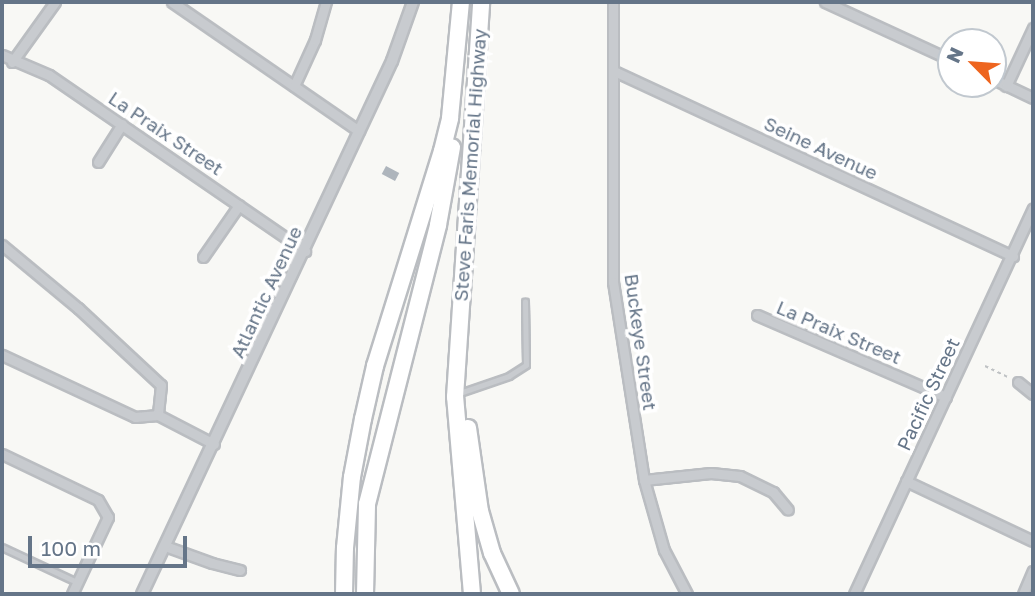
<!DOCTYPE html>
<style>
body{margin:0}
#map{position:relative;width:1035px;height:596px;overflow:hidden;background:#f8f8f5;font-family:"Golos Text",sans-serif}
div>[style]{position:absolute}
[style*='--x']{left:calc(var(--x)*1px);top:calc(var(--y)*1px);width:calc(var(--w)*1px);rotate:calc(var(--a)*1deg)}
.building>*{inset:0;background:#aeb5bc;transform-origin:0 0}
.path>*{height:2px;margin-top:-1px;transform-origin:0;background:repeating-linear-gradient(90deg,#bfc2c4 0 3.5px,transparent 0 7px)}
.roads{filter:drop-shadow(2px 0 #babdc1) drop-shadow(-2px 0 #babdc1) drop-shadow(0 2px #babdc1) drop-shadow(0 -2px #babdc1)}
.service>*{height:4.5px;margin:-2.25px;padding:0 2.25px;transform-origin:2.25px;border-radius:2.25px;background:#c8cbcf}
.minor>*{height:9px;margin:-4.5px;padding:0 4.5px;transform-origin:4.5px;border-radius:4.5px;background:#c8cbcf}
.tertiary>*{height:10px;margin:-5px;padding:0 5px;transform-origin:5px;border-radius:5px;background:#c8cbcf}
.motorway>*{height:16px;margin:-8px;padding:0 8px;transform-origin:8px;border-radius:8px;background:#fff}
span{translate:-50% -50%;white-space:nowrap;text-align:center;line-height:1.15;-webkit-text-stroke:7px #fff;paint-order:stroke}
.street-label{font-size:19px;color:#657588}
.frame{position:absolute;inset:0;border:4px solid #657588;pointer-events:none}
.north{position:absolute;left:937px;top:28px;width:70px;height:70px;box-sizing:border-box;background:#fff;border:2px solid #c1c8cf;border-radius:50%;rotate:295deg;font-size:19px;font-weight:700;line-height:28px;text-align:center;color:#657588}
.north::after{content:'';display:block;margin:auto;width:24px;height:32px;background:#ee651f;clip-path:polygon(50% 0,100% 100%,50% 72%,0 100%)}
.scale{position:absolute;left:28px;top:536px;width:159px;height:32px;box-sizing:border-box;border:4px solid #657588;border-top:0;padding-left:9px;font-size:21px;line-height:24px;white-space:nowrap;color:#657588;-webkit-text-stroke:5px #fff;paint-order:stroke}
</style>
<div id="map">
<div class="building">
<div style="left:386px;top:166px;width:15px;height:9px;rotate:28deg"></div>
</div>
<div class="path">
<div style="--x:985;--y:366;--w:25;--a:26"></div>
</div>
<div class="roads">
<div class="service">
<div style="--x:460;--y:393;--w:52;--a:-19.1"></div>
<div style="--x:509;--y:376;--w:20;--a:-33"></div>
<div style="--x:526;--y:365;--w:63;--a:-90.9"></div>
<div style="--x:2;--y:547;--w:83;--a:25"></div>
</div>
<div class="minor">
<div style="--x:172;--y:2;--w:227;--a:34.6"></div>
<div style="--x:613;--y:2;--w:280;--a:90"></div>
<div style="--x:613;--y:282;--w:200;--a:81.1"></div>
<div style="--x:644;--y:480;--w:73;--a:74.1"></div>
<div style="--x:664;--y:550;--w:50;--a:62.4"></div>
<div style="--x:825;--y:2;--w:139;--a:24.7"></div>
<div style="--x:2;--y:55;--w:51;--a:23.1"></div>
<div style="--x:49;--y:75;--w:311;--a:34.5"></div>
<div style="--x:12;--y:62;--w:74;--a:-54.4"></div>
<div style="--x:614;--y:71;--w:440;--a:24.9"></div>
<div style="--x:993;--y:79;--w:44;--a:25.4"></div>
<div style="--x:294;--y:86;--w:51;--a:-65.5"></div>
<div style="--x:315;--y:40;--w:40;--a:-74"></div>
<div style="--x:1006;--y:86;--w:64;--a:-65"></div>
<div style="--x:98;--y:162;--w:45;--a:-57.7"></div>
<div style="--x:2;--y:245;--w:99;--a:39.7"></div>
<div style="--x:78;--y:308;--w:113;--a:42.9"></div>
<div style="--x:161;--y:385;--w:30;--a:96"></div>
<div style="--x:158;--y:415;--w:23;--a:175"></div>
<div style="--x:135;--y:417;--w:147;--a:-155"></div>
<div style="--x:203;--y:257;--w:63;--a:-55.3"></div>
<div style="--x:757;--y:315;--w:206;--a:23.5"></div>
<div style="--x:1018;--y:382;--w:19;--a:39"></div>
<div style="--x:158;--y:415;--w:63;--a:27.4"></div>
<div style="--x:2;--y:454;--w:106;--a:25.6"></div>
<div style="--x:98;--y:500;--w:20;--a:60"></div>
<div style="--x:108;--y:517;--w:85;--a:115.1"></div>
<div style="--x:644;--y:480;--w:67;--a:-6"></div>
<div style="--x:711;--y:473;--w:29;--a:6"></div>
<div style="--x:740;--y:476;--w:37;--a:26"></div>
<div style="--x:773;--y:492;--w:23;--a:50"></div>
<div style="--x:906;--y:481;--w:140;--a:25.3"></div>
<div style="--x:165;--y:546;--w:50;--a:19.9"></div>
<div style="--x:212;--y:563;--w:29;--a:14"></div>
<div style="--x:854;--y:594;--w:425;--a:-65.1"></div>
<div style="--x:1023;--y:594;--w:25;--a:-67"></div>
</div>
<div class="tertiary">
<div style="--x:142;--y:594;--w:589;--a:-64.87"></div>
<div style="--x:392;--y:61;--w:63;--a:-70.4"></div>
</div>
<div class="motorway">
<div style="--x:468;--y:428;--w:84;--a:81.8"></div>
<div style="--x:480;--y:511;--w:44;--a:74.1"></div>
<div style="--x:492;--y:553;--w:45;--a:65.1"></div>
<div style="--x:344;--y:594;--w:46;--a:-88.8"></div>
<div style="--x:345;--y:548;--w:71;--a:-84.4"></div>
<div style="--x:352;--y:477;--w:59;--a:-79.3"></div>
<div style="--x:363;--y:419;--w:54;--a:-77.2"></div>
<div style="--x:375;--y:366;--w:225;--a:-72.7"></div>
<div style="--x:442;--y:151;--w:34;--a:-76"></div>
<div style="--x:450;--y:118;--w:117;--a:-84.6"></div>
<div style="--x:365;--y:594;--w:90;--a:-88.7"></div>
<div style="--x:367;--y:504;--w:288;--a:-75.7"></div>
<div style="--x:438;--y:225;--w:79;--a:-79.8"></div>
<div style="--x:472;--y:594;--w:198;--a:-94.9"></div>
<div style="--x:455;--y:397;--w:396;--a:-86.2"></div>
</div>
</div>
<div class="street-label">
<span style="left:166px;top:133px;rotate:34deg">La Praix Street</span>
<span style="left:821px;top:148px;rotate:25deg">Seine Avenue</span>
<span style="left:470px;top:165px;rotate:-86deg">Steve Faris Memorial Highway</span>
<span style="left:266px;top:292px;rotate:-65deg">Atlantic Avenue</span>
<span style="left:839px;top:332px;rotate:23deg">La Praix Street</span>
<span style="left:641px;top:342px;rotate:82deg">Buckeye Street</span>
<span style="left:928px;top:394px;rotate:-65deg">Pacific Street</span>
</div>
<div class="frame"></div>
<div class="north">N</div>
<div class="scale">100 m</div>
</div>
